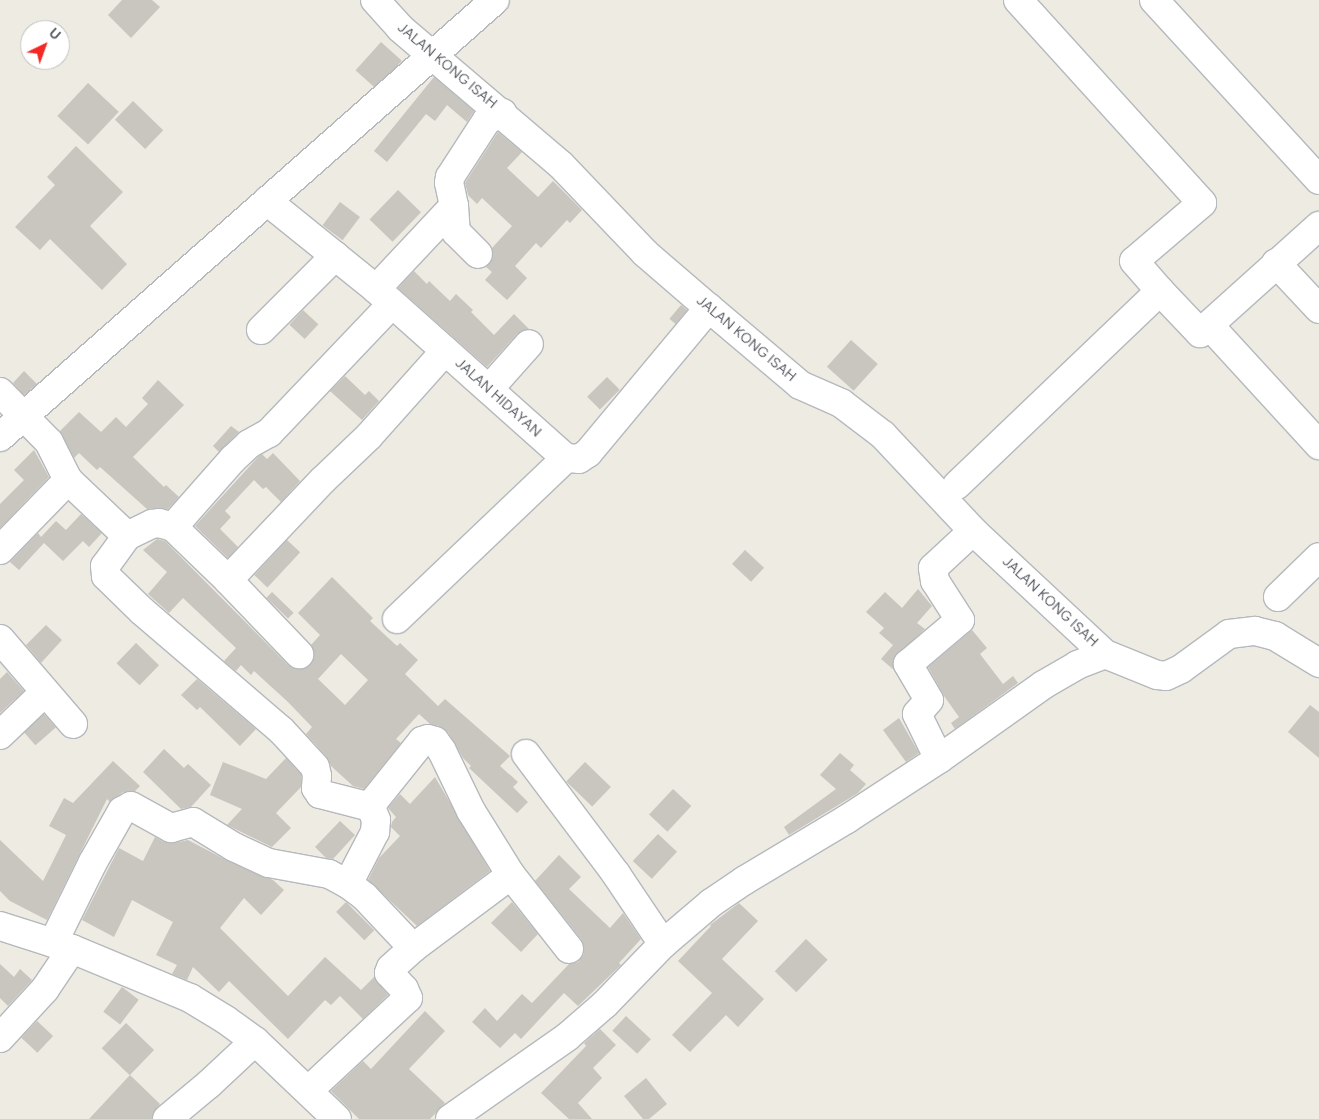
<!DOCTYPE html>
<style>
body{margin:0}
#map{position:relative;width:1319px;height:1119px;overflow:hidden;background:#eeebe2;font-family:Figtree,sans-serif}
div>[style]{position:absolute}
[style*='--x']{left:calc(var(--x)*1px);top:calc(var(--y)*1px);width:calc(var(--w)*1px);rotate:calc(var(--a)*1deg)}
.building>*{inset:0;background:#c9c5bf;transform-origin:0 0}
.roads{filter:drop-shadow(1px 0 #b5b9bd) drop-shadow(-1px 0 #b5b9bd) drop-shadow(0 1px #b5b9bd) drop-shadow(0 -1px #b5b9bd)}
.minor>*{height:28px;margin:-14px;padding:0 14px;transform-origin:14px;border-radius:14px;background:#fff}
span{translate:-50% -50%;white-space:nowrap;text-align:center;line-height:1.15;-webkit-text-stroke:4px #fff;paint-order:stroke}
.street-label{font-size:14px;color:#5a5f64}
.north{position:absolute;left:20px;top:20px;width:50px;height:50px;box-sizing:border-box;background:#fff;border:1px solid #bdbfc1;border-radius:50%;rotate:42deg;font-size:14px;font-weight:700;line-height:20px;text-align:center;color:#5a5f64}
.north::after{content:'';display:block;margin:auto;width:18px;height:22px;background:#f22924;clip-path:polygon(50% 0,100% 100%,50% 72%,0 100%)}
</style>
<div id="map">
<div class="building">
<div style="clip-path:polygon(122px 0,152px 0,160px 7px,131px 38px,108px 15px)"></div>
<div style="left:381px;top:42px;width:28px;height:38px;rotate:42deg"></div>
<div style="clip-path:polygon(434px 77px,474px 111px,467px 122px,447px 105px,435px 121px,426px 114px,387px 162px,374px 151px)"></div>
<div style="left:88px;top:83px;width:42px;height:45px;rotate:43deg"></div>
<div style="left:133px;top:101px;width:42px;height:26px;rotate:44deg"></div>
<div style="clip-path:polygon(498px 132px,522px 152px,507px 168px,538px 197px,553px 181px,582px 210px,570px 223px,567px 220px,541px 248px,536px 243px,515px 266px,527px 278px,507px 300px,485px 280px,492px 272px,486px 267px,493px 258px,492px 248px,512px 226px,482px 198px,477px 204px,468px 195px,465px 183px)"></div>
<div style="clip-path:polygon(76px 146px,123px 192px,90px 226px,127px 264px,102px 290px,50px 239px,40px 250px,15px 227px,55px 185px,47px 177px)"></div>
<div style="left:398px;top:190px;width:32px;height:41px;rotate:44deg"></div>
<div style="left:340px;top:202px;width:25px;height:29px;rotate:37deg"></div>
<div style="clip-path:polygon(414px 271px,427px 284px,429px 281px,450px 301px,456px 294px,473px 310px,471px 312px,494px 335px,514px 314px,529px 329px,517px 334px,487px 367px,398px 288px)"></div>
<div style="left:681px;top:305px;width:8px;height:18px;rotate:40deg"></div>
<div style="left:303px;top:310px;width:21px;height:20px;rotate:43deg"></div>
<div style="left:851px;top:340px;width:36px;height:36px;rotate:42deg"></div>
<div style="clip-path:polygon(24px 371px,37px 384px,24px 395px,13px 383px)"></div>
<div style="clip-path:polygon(345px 376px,365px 395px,369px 391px,379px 401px,362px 420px,330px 391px)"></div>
<div style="left:607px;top:377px;width:18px;height:28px;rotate:45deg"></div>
<div style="clip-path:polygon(158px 380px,184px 405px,133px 457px,164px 487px,166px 485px,179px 497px,168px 509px,157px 508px,147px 509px,100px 467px,97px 470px,79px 453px,74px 458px,60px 431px,79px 412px,101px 432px,116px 417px,126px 427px,148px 404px,142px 398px)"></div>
<div style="clip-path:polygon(231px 426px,239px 432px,219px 452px,213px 446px)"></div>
<div style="clip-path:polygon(34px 450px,49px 477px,0 528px,0 504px,24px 480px,14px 470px)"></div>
<div style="clip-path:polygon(273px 453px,300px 481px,281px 502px,266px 487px,263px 489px,254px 480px,225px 511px,231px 517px,220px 529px,238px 547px,228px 558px,195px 526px,258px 457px,262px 454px,267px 459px)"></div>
<div style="clip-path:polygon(81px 514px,102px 533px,89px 547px,83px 541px,63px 561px,44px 543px,19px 570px,10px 562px,38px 533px,41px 537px,56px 521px,66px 530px)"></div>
<div style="clip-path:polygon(evenodd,157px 539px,165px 541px,288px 665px,295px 669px,303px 669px,310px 665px,314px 658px,311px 645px,320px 635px,298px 613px,332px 577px,373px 618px,370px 621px,397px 646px,400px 643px,418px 660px,405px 674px,438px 706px,445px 699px,510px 756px,500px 766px,518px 782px,513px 787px,528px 802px,517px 813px,469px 768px,471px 766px,463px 758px,448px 732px,439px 726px,430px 724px,419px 714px,396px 739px,401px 743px,364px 789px,353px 786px,331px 766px,326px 756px,306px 734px,312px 727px,288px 702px,254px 671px,251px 675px,241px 665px,236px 671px,224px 661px,236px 648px,183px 598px,169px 613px,148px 594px,167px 572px,143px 550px,157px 539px,341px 654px,368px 680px,345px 705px,318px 679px,341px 654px)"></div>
<div style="left:287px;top:540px;width:18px;height:48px;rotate:43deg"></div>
<div style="left:745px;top:550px;width:26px;height:19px;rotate:43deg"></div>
<div style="clip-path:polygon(918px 589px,932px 606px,917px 623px,925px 629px,894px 658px,894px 670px,881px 659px,893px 645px,879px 633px,884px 628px,866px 612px,885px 592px,902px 608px)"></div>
<div style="left:272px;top:592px;width:30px;height:8px;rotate:44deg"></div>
<div style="clip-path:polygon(46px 625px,62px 640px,41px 663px,26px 645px)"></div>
<div style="clip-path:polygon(972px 630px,987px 648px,980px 654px,1003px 684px,1013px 676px,1018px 683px,955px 729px,951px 723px,959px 717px,944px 696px,928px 667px)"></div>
<div style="left:136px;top:643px;width:32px;height:28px;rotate:44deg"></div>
<div style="clip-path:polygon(7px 672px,24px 691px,0 713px,0 679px)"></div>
<div style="clip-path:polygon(197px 679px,256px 729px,240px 746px,200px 707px,197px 710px,181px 695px)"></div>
<div style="clip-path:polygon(1310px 705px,1319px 712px,1319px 758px,1288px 732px)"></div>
<div style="left:44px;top:714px;width:18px;height:27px;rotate:49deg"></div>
<div style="clip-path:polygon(899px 718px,919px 753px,906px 762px,883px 730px)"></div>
<div style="clip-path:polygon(164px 749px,184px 768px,188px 764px,211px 785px,191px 807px,181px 809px,143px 772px)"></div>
<div style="clip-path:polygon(840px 753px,854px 765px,850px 770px,866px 784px,858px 793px,789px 835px,784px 827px,836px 789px,820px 775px)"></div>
<div style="clip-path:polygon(286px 758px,301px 774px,301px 787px,276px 813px,291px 828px,272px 847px,227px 825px,242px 809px,210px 795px,223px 762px,266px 779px)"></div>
<div style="clip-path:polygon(113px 761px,140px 786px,135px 791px,123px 792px,110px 802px,107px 799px,47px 920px,10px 901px,0 891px,0 840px,43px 881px,66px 835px,49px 826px,64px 798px,73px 803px)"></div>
<div style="left:585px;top:762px;width:36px;height:27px;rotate:44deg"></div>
<div style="clip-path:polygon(435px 777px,490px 871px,417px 926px,368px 880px,379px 858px,400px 836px,391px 827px,392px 822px,396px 817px,388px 808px,400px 794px,410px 804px)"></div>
<div style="left:673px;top:789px;width:25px;height:35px;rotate:43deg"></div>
<div style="clip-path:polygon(340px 821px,355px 835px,333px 859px,326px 858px,315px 847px)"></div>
<div style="left:658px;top:834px;width:26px;height:37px;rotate:43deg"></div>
<div style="clip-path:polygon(155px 837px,164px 842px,174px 843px,188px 840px,228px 861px,273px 880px,284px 890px,261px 915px,244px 898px,220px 928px,288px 996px,325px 957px,361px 990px,374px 977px,388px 995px,363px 1019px,340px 996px,331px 1005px,325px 1000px,288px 1039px,229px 981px,219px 992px,193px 967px,187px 980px,172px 974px,177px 965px,156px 955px,173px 922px,132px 900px,114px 937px,82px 920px,119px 848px,143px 861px)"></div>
<div style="clip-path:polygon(559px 855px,581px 877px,569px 889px,610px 928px,623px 913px,641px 939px,619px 963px,621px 965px,578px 1006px,564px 993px,521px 1039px,515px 1033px,500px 1048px,472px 1022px,485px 1008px,497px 1021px,522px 994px,532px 1003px,569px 964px,578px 962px,584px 954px,584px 946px,581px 939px,535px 881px)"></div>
<div style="left:346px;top:902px;width:40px;height:14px;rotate:45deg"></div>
<div style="clip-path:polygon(512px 902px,538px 934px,521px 952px,491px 923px)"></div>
<div style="clip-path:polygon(739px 903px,758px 921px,722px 959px,764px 999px,738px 1027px,726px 1015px,690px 1052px,672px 1035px,712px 993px,678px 961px,711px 926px,710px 925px)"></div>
<div style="left:806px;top:939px;width:30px;height:45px;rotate:44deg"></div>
<div style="clip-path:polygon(0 964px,14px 977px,20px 969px,32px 980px,8px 1006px,0 998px)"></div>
<div style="left:122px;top:987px;width:21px;height:31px;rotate:37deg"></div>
<div style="clip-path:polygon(425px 1011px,445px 1031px,409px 1069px,445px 1103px,430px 1119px,359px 1119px,331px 1091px,363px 1061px,371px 1069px)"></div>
<div style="left:626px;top:1016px;width:34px;height:20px;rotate:43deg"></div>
<div style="left:37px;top:1021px;width:22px;height:23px;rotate:43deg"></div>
<div style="left:126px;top:1023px;width:39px;height:35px;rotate:44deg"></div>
<div style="clip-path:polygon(600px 1029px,616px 1045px,593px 1068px,602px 1078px,578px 1103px,592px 1119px,569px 1119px,541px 1093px,586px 1046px,584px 1043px)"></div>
<div style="clip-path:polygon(130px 1075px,160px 1104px,153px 1113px,152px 1119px,89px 1119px)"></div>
<div style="clip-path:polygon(646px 1078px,667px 1104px,649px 1119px,643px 1119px,624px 1096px)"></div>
</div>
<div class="roads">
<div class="minor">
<div style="--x:375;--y:0;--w:38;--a:48"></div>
<div style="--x:400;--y:28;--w:211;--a:40.4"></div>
<div style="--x:561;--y:165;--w:122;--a:46.3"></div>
<div style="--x:645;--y:253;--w:84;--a:40.7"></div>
<div style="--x:709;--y:308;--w:119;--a:40.2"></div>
<div style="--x:800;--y:385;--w:45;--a:23.7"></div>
<div style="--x:841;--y:403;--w:53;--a:37.3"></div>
<div style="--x:883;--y:435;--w:132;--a:46.8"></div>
<div style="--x:973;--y:531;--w:180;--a:43"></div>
<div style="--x:1105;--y:654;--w:56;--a:22"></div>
<div style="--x:1157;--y:675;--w:9;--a:6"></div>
<div style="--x:1166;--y:676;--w:17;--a:-25"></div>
<div style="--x:1181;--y:669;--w:59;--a:-36.1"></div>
<div style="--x:1229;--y:634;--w:26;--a:-7"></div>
<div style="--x:1255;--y:631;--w:21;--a:14"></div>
<div style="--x:1275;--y:636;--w:52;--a:31.5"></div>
<div style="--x:1018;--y:0;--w:274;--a:47.8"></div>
<div style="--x:1202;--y:203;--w:89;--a:139.5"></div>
<div style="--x:1134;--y:261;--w:40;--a:49"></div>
<div style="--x:1154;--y:0;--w:244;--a:47.5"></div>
<div style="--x:267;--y:201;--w:140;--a:38.9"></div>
<div style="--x:376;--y:289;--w:254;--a:41.7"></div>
<div style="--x:566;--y:458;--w:13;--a:4"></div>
<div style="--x:579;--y:459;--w:11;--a:-34"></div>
<div style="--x:588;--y:453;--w:189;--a:-50.2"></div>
<div style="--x:454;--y:206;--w:24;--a:-102"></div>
<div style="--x:449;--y:183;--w:6;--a:-81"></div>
<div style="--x:450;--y:177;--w:68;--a:-57"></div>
<div style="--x:487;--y:120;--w:17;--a:-25"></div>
<div style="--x:1276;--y:263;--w:63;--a:46.9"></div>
<div style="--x:376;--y:289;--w:114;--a:-46.8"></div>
<div style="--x:454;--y:206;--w:26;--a:86"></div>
<div style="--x:456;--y:232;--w:31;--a:45"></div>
<div style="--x:1209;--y:325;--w:163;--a:47.5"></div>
<div style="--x:261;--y:330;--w:105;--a:-45"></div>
<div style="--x:489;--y:389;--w:60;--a:-48.4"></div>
<div style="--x:0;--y:392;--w:70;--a:45.6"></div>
<div style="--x:49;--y:442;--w:42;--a:63.4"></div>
<div style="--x:68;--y:480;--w:81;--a:43.5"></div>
<div style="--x:127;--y:536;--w:37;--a:126"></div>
<div style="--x:105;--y:566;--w:10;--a:84"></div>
<div style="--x:106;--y:576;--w:50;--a:44.2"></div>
<div style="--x:142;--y:611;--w:183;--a:40.6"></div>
<div style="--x:281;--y:730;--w:50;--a:47.4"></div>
<div style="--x:315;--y:767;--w:9;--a:77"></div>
<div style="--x:317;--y:776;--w:12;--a:95"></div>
<div style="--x:316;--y:788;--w:7;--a:56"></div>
<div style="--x:320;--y:794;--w:53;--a:14.3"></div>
<div style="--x:0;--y:437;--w:660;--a:-41.44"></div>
<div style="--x:957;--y:485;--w:281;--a:-43.7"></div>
<div style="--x:1160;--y:291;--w:58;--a:46.4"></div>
<div style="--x:1200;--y:333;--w:160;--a:-42"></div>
<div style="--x:173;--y:527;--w:91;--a:-48.6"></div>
<div style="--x:233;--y:459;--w:22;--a:-43"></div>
<div style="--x:249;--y:444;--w:23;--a:-29"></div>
<div style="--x:269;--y:433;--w:178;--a:-46.4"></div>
<div style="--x:127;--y:536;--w:28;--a:-26"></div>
<div style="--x:152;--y:524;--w:7;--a:-8"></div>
<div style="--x:159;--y:523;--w:15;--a:16"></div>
<div style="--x:173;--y:527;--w:76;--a:43.9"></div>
<div style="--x:228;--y:580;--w:103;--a:46.2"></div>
<div style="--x:0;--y:550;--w:98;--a:-45.8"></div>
<div style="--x:228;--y:580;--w:138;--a:-46.5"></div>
<div style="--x:323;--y:480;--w:64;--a:-43.7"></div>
<div style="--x:369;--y:436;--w:114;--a:-48.2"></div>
<div style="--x:1278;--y:597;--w:57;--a:-44.3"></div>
<div style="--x:397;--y:619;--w:233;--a:-43.6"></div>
<div style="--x:0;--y:639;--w:112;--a:49.3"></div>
<div style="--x:0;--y:735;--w:61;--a:-43.7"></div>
<div style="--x:526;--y:754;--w:150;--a:53.1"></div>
<div style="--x:616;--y:874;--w:84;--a:56.1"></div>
<div style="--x:939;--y:759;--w:50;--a:-116.1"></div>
<div style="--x:917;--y:714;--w:18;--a:-49"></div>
<div style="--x:929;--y:700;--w:42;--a:-120.3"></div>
<div style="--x:908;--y:664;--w:68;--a:-40.2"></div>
<div style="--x:960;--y:620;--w:46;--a:-122.7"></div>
<div style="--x:935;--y:581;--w:13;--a:-99"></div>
<div style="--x:933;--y:568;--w:54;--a:-42.8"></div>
<div style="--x:348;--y:884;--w:59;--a:-62.6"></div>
<div style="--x:375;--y:832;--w:12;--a:-85"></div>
<div style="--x:376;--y:820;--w:14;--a:-111"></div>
<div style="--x:371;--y:807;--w:7;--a:-63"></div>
<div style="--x:374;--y:801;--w:77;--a:-51.3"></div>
<div style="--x:422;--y:741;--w:6;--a:-18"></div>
<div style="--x:428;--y:739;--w:7;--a:16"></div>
<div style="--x:435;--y:741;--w:12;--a:55"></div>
<div style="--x:442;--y:751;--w:67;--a:64.2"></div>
<div style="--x:471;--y:811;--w:75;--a:58"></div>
<div style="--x:0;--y:926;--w:76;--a:17.7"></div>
<div style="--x:72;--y:949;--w:128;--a:22.6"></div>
<div style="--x:190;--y:998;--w:42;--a:31.4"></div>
<div style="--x:226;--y:1020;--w:36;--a:36"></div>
<div style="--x:255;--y:1041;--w:113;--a:43.6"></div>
<div style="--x:53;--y:943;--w:90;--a:-63.7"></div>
<div style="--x:93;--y:862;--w:59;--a:-60.4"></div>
<div style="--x:122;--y:811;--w:10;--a:-29"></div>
<div style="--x:131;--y:806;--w:46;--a:28.8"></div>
<div style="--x:171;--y:828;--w:23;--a:-15"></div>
<div style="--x:193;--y:822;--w:48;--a:31.4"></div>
<div style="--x:234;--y:847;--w:38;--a:25"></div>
<div style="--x:269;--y:863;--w:61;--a:10.4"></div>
<div style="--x:329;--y:874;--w:21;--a:28"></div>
<div style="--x:348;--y:884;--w:21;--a:37"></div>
<div style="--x:365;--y:897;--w:70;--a:46.7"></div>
<div style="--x:0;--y:1038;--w:67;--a:-47.4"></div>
<div style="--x:45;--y:989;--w:48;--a:-56"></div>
<div style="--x:309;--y:1090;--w:135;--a:-42.9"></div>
<div style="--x:408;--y:998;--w:10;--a:-114"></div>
<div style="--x:404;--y:989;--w:22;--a:-133"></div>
<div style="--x:389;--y:973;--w:5;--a:-68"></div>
<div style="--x:391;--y:968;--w:30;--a:-42"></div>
<div style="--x:413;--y:948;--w:122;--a:-36.7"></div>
<div style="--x:511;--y:875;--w:94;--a:51.9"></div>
<div style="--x:167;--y:1119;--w:55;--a:-39.8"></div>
<div style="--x:209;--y:1084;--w:63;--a:-43.1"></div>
<div style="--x:450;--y:1119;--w:143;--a:-35"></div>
<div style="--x:567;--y:1037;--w:50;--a:-41"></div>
<div style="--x:605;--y:1004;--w:83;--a:-46"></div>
<div style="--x:663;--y:944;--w:63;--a:-40.5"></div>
<div style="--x:711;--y:903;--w:41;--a:-34.1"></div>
<div style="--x:745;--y:880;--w:119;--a:-30.9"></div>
<div style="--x:847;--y:819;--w:110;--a:-33.1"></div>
<div style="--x:939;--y:759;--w:128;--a:-35.4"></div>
<div style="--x:1043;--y:685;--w:39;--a:-30"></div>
<div style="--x:1077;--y:665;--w:30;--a:-21"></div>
</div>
</div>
<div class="street-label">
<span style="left:447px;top:66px;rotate:40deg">JALAN KONG ISAH</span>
<span style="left:746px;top:339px;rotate:40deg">JALAN KONG ISAH</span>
<span style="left:498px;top:398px;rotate:42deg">JALAN HIDAYAN</span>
<span style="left:1050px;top:602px;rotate:43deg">JALAN KONG ISAH</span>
</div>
<div class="north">U</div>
</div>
